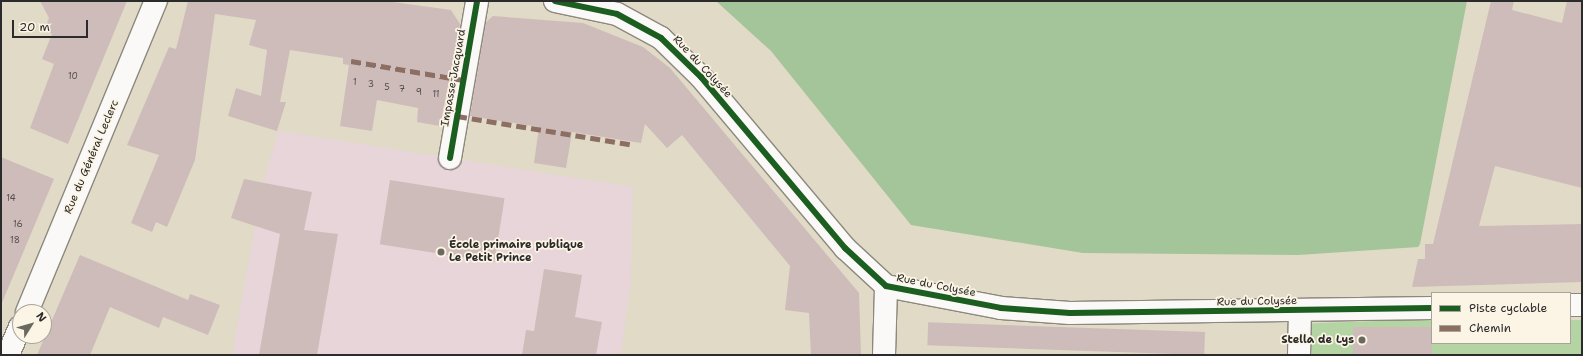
<!DOCTYPE html>
<meta charset="utf-8">
<style>
body{margin:0}
#map{position:relative;width:1583px;height:356px;overflow:hidden;background:#e1dac7;font-family:"Shantell Sans",sans-serif}
div>[style]{position:absolute}
[style*='--x']{left:calc(var(--x)*1px);top:calc(var(--y)*1px);width:calc(var(--w)*1px);rotate:calc(var(--a)*1deg)}
.built>*{inset:0;background:#e7d5da}
.green>*{inset:0;background:#b4d4a4}
.forest>*{inset:0;background:#a4c499}
.building>*{inset:0;background:#cebcba;transform-origin:0 0}
.roads{filter:drop-shadow(1px 0 #8c887e) drop-shadow(-1px 0 #8c887e) drop-shadow(0 1px #8c887e) drop-shadow(0 -1px #8c887e)}
.minor>*{height:22px;margin:-11px;padding:0 11px;transform-origin:11px;border-radius:11px;background:#faf9f7}
.major>*{height:22px;margin:-11px;padding:0 11px;transform-origin:11px;border-radius:11px;background:#faf9f7}
.quiet>*{height:5px;margin-top:-2.5px;transform-origin:0;background:repeating-linear-gradient(90deg,#8d6e63 0 10px,transparent 0 15px)}
.cycleway>*{height:6px;margin:-3px;padding:0 3px;transform-origin:3px;border-radius:3px;background:#1b5e20}
.dots>*{width:11px;height:11px;translate:-50% -50%;box-sizing:border-box;border:2px solid #fcf5e5;border-radius:50%}
span{translate:-50% -50%;white-space:nowrap;text-align:center;line-height:1.15;-webkit-text-stroke:3.5px #fcf5e5;paint-order:stroke}
.number-label{font-size:9px;color:#544f4f}
.number-label span{-webkit-text-stroke-width:0}
.street-label{font-size:11px;color:#2b2b2b}
.poi-label{font-size:11px;color:#2b2b2b;font-weight:700}
.left{translate:0 -50%;text-align:left}
.right{translate:-100% -50%;text-align:right}
.frame{position:absolute;inset:0;border:2px solid #2b2b2b;pointer-events:none}
.legend{position:absolute;left:1431px;top:292px;width:140px;height:52px;box-sizing:border-box;background:#fcf5e5;border:1px solid #a8a49b;margin:0;padding:5px 7px;list-style:none;font-size:12px;color:#2b2b2b}
.legend li{display:flex;align-items:center;gap:8px;height:20px}
.legend b{width:20px;border:1px solid #a8a49b}
.north{position:absolute;left:12px;top:304px;width:40px;height:40px;box-sizing:border-box;background:#fcf5e5;border:1px solid #a8a49b;border-radius:50%;rotate:53deg;font-size:11px;font-weight:700;line-height:16px;text-align:center;color:#2b2b2b}
.north::after{content:'';display:block;margin:auto;width:14px;height:18px;background:#6b6862;clip-path:polygon(50% 0,100% 100%,50% 72%,0 100%)}
.scale{position:absolute;left:12px;top:20px;width:76px;height:18px;box-sizing:border-box;border:2px solid #2b2b2b;border-top:0;padding-left:5px;font-size:12px;line-height:14px;white-space:nowrap;color:#2b2b2b;-webkit-text-stroke:3px #fcf5e5;paint-order:stroke}
</style>
<div id="map">
<div class="built">
<div style="clip-path:polygon(278px 131px,633px 187px,631px 277px,621px 355px,232px 355px,262px 188px)"></div>
</div>
<div class="green">
<div style="clip-path:polygon(1432px 319px,1432px 343px,1570px 343px,1570px 320px,1582px 320px,1582px 355px,1291px 355px,1293px 324px)"></div>
</div>
<div class="forest">
<div style="clip-path:polygon(716px 1px,1467px 1px,1420px 244px,1418px 247px,1298px 255px,1083px 253px,911px 225px,771px 51px)"></div>
</div>
<div class="building">
<div style="clip-path:polygon(40px 1px,127px 1px,68px 144px,30px 128px,54px 64px,42px 59px,52px 34px,45px 28px,49px 18px)"></div>
<div style="clip-path:polygon(188px 1px,386px 1px,451px 10px,460px 24px,440px 126px,417px 122px,418px 108px,377px 100px,372px 131px,340px 126px,349px 65px,343px 64px,343px 58px,290px 50px,280px 102px,286px 102px,277px 131px,228px 116px,236px 88px,261px 96px,267px 50px,249px 45px,256px 20px,215px 14px,195px 160px,167px 227px,156px 222px,152px 232px,131px 223px,159px 155px,127px 145px,169px 47px,176px 49px)"></div>
<div style="clip-path:polygon(1491px 1px,1514px 1px,1512px 10px,1562px 23px,1567px 1px,1582px 1px,1582px 188px,1495px 166px,1479px 226px,1582px 224px,1582px 282px,1412px 287px,1418px 259px,1425px 259px,1425px 244px,1433px 244px)"></div>
<div style="clip-path:polygon(493px 16px,583px 23px,643px 47px,670px 68px,859px 293px,861px 355px,811px 355px,809px 313px,785px 310px,790px 266px,682px 135px,667px 148px,645px 124px,641px 143px,572px 132px,566px 168px,534px 163px,539px 127px,470px 116px,486px 22px)"></div>
<div style="clip-path:polygon(1px 157px,54px 179px,1px 305px)"></div>
<div style="clip-path:polygon(244px 179px,312px 192px,304px 230px,338px 234px,317px 355px,259px 355px,280px 234px,231px 218px)"></div>
<div style="left:390px;top:180px;width:116px;height:65px;rotate:9deg"></div>
<div style="clip-path:polygon(80px 255px,188px 300px,190px 294px,220px 305px,208px 335px,163px 317px,159px 328px,110px 307px,90px 355px,37px 355px)"></div>
<div style="clip-path:polygon(544px 269px,582px 275px,575px 317px,602px 322px,596px 355px,522px 355px,526px 330px,534px 331px)"></div>
<div style="left:1432px;top:327px;width:28px;height:79px;rotate:90deg"></div>
<div style="left:1205px;top:332px;width:23px;height:277px;rotate:92deg"></div>
</div>
<div class="roads">
<div class="minor">
<div style="--x:555;--y:1;--w:63;--a:11.8"></div>
<div style="--x:617;--y:14;--w:50;--a:28.6"></div>
<div style="--x:661;--y:38;--w:56;--a:44.3"></div>
<div style="--x:701;--y:77;--w:224;--a:49.9"></div>
<div style="--x:845;--y:248;--w:56;--a:42.8"></div>
<div style="--x:886;--y:286;--w:117;--a:10.8"></div>
<div style="--x:1001;--y:308;--w:69;--a:4.1"></div>
<div style="--x:1070;--y:313;--w:362;--a:-0.8"></div>
<div style="--x:450;--y:158;--w:159;--a:-80.2"></div>
<div style="--x:1570;--y:305;--w:12;--a:0"></div>
<div style="--x:884;--y:355;--w:69;--a:-88.3"></div>
<div style="--x:1299;--y:355;--w:44;--a:-88.7"></div>
</div>
<div class="major">
<div style="--x:27;--y:312;--w:337;--a:-67.5"></div>
<div style="--x:8;--y:355;--w:30;--a:-67"></div>
</div>
</div>
<div class="quiet">
<div style="--x:351;--y:61;--w:114;--a:9.6"></div>
<div style="--x:457;--y:116;--w:180;--a:9.3"></div>
</div>
<div class="cycleway">
<div style="--x:555;--y:1;--w:63;--a:11.8"></div>
<div style="--x:617;--y:14;--w:50;--a:28.6"></div>
<div style="--x:661;--y:38;--w:56;--a:44.3"></div>
<div style="--x:701;--y:77;--w:224;--a:49.9"></div>
<div style="--x:845;--y:248;--w:56;--a:42.8"></div>
<div style="--x:886;--y:286;--w:117;--a:10.8"></div>
<div style="--x:1001;--y:308;--w:69;--a:4.1"></div>
<div style="--x:1070;--y:313;--w:362;--a:-0.8"></div>
<div style="--x:450;--y:158;--w:159;--a:-80.2"></div>
</div>
<div class="dots">
<div style="left:441px;top:252px;background:#6b6862"></div>
<div style="left:1362px;top:340px;background:#6b6862"></div>
</div>
<div class="number-label">
<span style="left:73px;top:76px">10</span>
<span style="left:355px;top:82px">1</span>
<span style="left:371px;top:84px">3</span>
<span style="left:387px;top:87px">5</span>
<span style="left:402px;top:89px">7</span>
<span style="left:419px;top:92px">9</span>
<span style="left:436px;top:94px">11</span>
<span style="left:11px;top:198px">14</span>
<span style="left:18px;top:224px">16</span>
<span style="left:15px;top:240px">18</span>
</div>
<div class="street-label">
<span style="left:702px;top:67px;rotate:47deg">Rue du Colysée</span>
<span style="left:454px;top:78px;rotate:-80deg">Impasse Jacquard</span>
<span style="left:92px;top:157px;rotate:-67deg">Rue du Général Leclerc</span>
<span style="left:936px;top:286px;rotate:11deg">Rue du Colysée</span>
<span style="left:1257px;top:302px;rotate:-1deg">Rue du Colysée</span>
</div>
<div class="poi-label">
<span class="left" style="left:449px;top:252px">École primaire publique<br>Le Petit Prince</span>
<span class="right" style="left:1354px;top:340px">Stella de Lys</span>
</div>
<div class="frame"></div>
<ul class="legend">
<li><b style="height:5px;background:#1b5e20"></b>Piste cyclable</li>
<li><b style="height:5px;background:#8d6e63"></b>Chemin</li>
</ul>
<div class="north">N</div>
<div class="scale">20 m</div>
</div>
